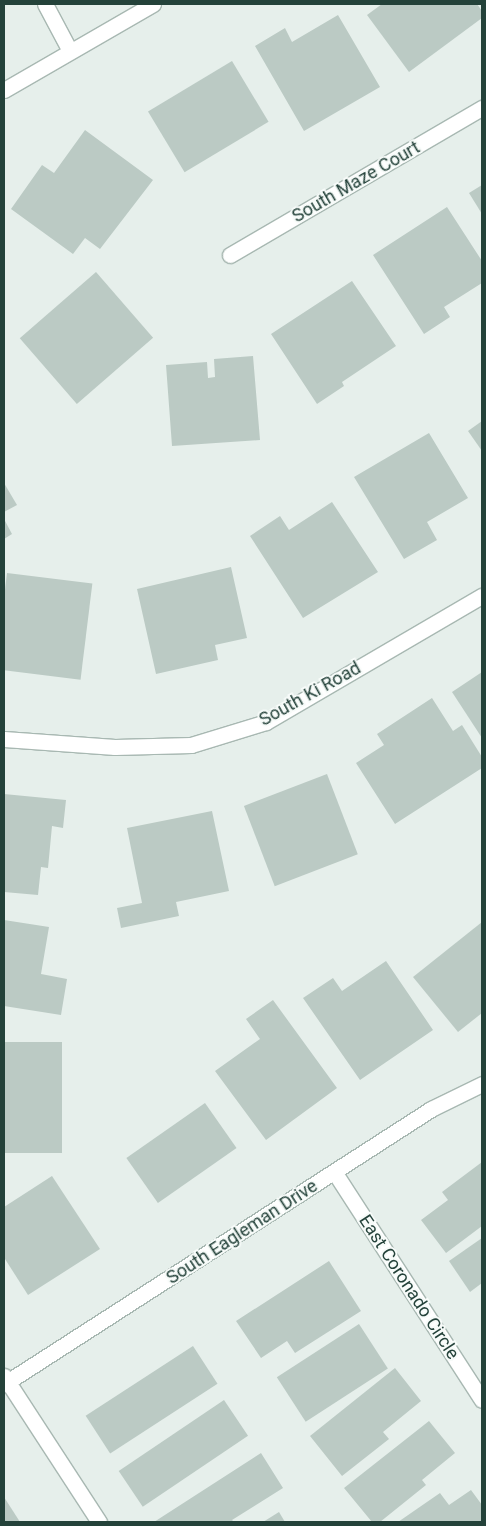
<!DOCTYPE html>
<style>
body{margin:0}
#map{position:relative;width:486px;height:1526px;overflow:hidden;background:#e6efeb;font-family:Roboto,sans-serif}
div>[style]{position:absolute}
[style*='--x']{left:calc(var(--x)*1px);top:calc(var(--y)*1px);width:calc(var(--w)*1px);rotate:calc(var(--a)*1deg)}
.building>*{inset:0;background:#bbcac4;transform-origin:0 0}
.roads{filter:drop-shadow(1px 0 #a8b8b2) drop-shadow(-1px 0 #a8b8b2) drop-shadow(0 1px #a8b8b2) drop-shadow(0 -1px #a8b8b2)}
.street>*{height:15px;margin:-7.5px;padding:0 7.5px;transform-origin:7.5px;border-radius:7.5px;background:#fff}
.secondary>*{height:15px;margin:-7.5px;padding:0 7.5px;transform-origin:7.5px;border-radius:7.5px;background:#fff}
span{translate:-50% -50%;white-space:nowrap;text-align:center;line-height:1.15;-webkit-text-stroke:4px #f7fbf9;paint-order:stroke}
.street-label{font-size:18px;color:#24423a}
.frame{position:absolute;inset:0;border:5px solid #24423a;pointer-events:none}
</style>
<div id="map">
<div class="building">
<div style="clip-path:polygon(382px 4px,477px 4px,482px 11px,482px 18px,409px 72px,367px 15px)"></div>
<div style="clip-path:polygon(338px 15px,380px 87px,304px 131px,255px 46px,285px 28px,292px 42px)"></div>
<div style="left:232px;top:61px;width:71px;height:98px;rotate:59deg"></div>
<div style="clip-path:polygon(85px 130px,153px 180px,100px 249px,85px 238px,73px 254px,11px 209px,42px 165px,54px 173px)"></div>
<div style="clip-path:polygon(482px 185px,482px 214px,469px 193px)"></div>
<div style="clip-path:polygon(447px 207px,482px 261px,482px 283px,444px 307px,450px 317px,424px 334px,373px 255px)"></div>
<div style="left:96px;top:272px;width:87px;height:101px;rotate:49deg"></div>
<div style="clip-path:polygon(352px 281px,396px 346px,342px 382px,344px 386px,317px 404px,271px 334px)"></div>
<div style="clip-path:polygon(253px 356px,260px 440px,172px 446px,166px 365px,207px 362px,208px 378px,215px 377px,214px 359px)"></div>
<div style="clip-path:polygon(482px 421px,482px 451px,468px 431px)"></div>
<div style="clip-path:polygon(429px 433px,468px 498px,427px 522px,437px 540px,404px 559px,354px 477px)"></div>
<div style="clip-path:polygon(4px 483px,17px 505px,4px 512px)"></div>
<div style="clip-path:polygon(332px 502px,378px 572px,303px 618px,250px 536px,280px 516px,289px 530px)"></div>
<div style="clip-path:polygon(4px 519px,12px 534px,4px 539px)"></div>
<div style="clip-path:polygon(231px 567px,247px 638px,215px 645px,218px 660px,156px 674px,137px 589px)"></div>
<div style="left:7px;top:573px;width:86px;height:97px;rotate:7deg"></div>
<div style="clip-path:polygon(482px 672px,482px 738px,452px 692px)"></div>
<div style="clip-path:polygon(432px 698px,453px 731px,462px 725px,482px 757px,482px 768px,395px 824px,356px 763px,384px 745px,377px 734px)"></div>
<div style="left:327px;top:774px;width:86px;height:89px;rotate:69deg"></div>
<div style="clip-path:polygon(4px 794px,66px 800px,63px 828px,52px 826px,48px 868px,41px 867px,38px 895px,4px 892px)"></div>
<div style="clip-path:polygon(212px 811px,229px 891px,176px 902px,179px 916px,121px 928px,117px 908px,142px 903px,127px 828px)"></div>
<div style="clip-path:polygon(4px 920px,49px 927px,41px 974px,67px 979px,61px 1015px,4px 1006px)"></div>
<div style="clip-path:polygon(482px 922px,482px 1013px,458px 1032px,413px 977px)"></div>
<div style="clip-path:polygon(386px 961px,433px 1030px,360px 1080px,303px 998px,333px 978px,342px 991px)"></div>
<div style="clip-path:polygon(273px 1000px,337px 1088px,266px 1140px,215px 1071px,260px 1039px,246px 1019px)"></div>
<div style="left:4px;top:1042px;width:58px;height:111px"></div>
<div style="left:205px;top:1103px;width:55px;height:96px;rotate:55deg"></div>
<div style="clip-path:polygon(482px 1162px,482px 1226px,446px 1253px,421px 1220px,448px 1200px,442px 1192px)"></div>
<div style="clip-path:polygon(52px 1176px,100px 1249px,28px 1295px,5px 1259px,4px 1207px)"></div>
<div style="clip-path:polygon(482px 1238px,482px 1283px,470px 1292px,449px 1261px)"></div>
<div style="clip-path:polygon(329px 1261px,361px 1311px,295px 1353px,287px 1341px,261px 1358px,236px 1321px)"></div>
<div style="left:359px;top:1324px;width:53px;height:98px;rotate:57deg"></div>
<div style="left:193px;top:1346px;width:45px;height:128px;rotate:57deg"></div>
<div style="clip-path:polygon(395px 1368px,421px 1401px,383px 1432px,389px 1439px,342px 1476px,310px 1436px)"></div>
<div style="left:224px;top:1400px;width:43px;height:127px;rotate:56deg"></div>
<div style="clip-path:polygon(429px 1421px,455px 1453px,422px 1480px,426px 1485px,380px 1522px,372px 1522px,344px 1488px)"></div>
<div style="clip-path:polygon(261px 1453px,283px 1488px,232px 1520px,234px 1522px,154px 1522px)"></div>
<div style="clip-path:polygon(471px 1490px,482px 1505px,482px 1522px,398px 1522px,440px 1493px,449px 1505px)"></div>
<div style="clip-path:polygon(4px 1497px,20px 1522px,4px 1522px)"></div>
<div style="clip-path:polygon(279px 1512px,285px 1522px,263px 1522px)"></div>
</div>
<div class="roads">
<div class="street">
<div style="--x:45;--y:4;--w:53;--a:62"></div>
<div style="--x:230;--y:255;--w:292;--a:-30.3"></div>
<div style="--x:4;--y:739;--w:111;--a:4.1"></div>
<div style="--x:115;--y:747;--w:76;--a:-1.5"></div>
<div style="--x:191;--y:745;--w:78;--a:-17"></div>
<div style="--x:266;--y:722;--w:250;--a:-30.3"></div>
<div style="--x:335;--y:1173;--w:270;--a:57.1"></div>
<div style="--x:4;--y:1376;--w:174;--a:56.9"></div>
<div style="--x:4;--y:1384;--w:508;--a:-32.78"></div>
<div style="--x:431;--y:1109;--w:57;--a:-26.1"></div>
</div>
<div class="secondary">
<div style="--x:4;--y:90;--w:172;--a:-30"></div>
</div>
</div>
<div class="street-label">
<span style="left:356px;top:182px;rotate:-30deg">South Maze Court</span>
<span style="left:310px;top:694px;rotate:-29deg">South Ki Road</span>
<span style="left:242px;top:1232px;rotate:-33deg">South Eagleman Drive</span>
<span style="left:409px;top:1287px;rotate:57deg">East Coronado Circle</span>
</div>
<div class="frame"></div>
</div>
